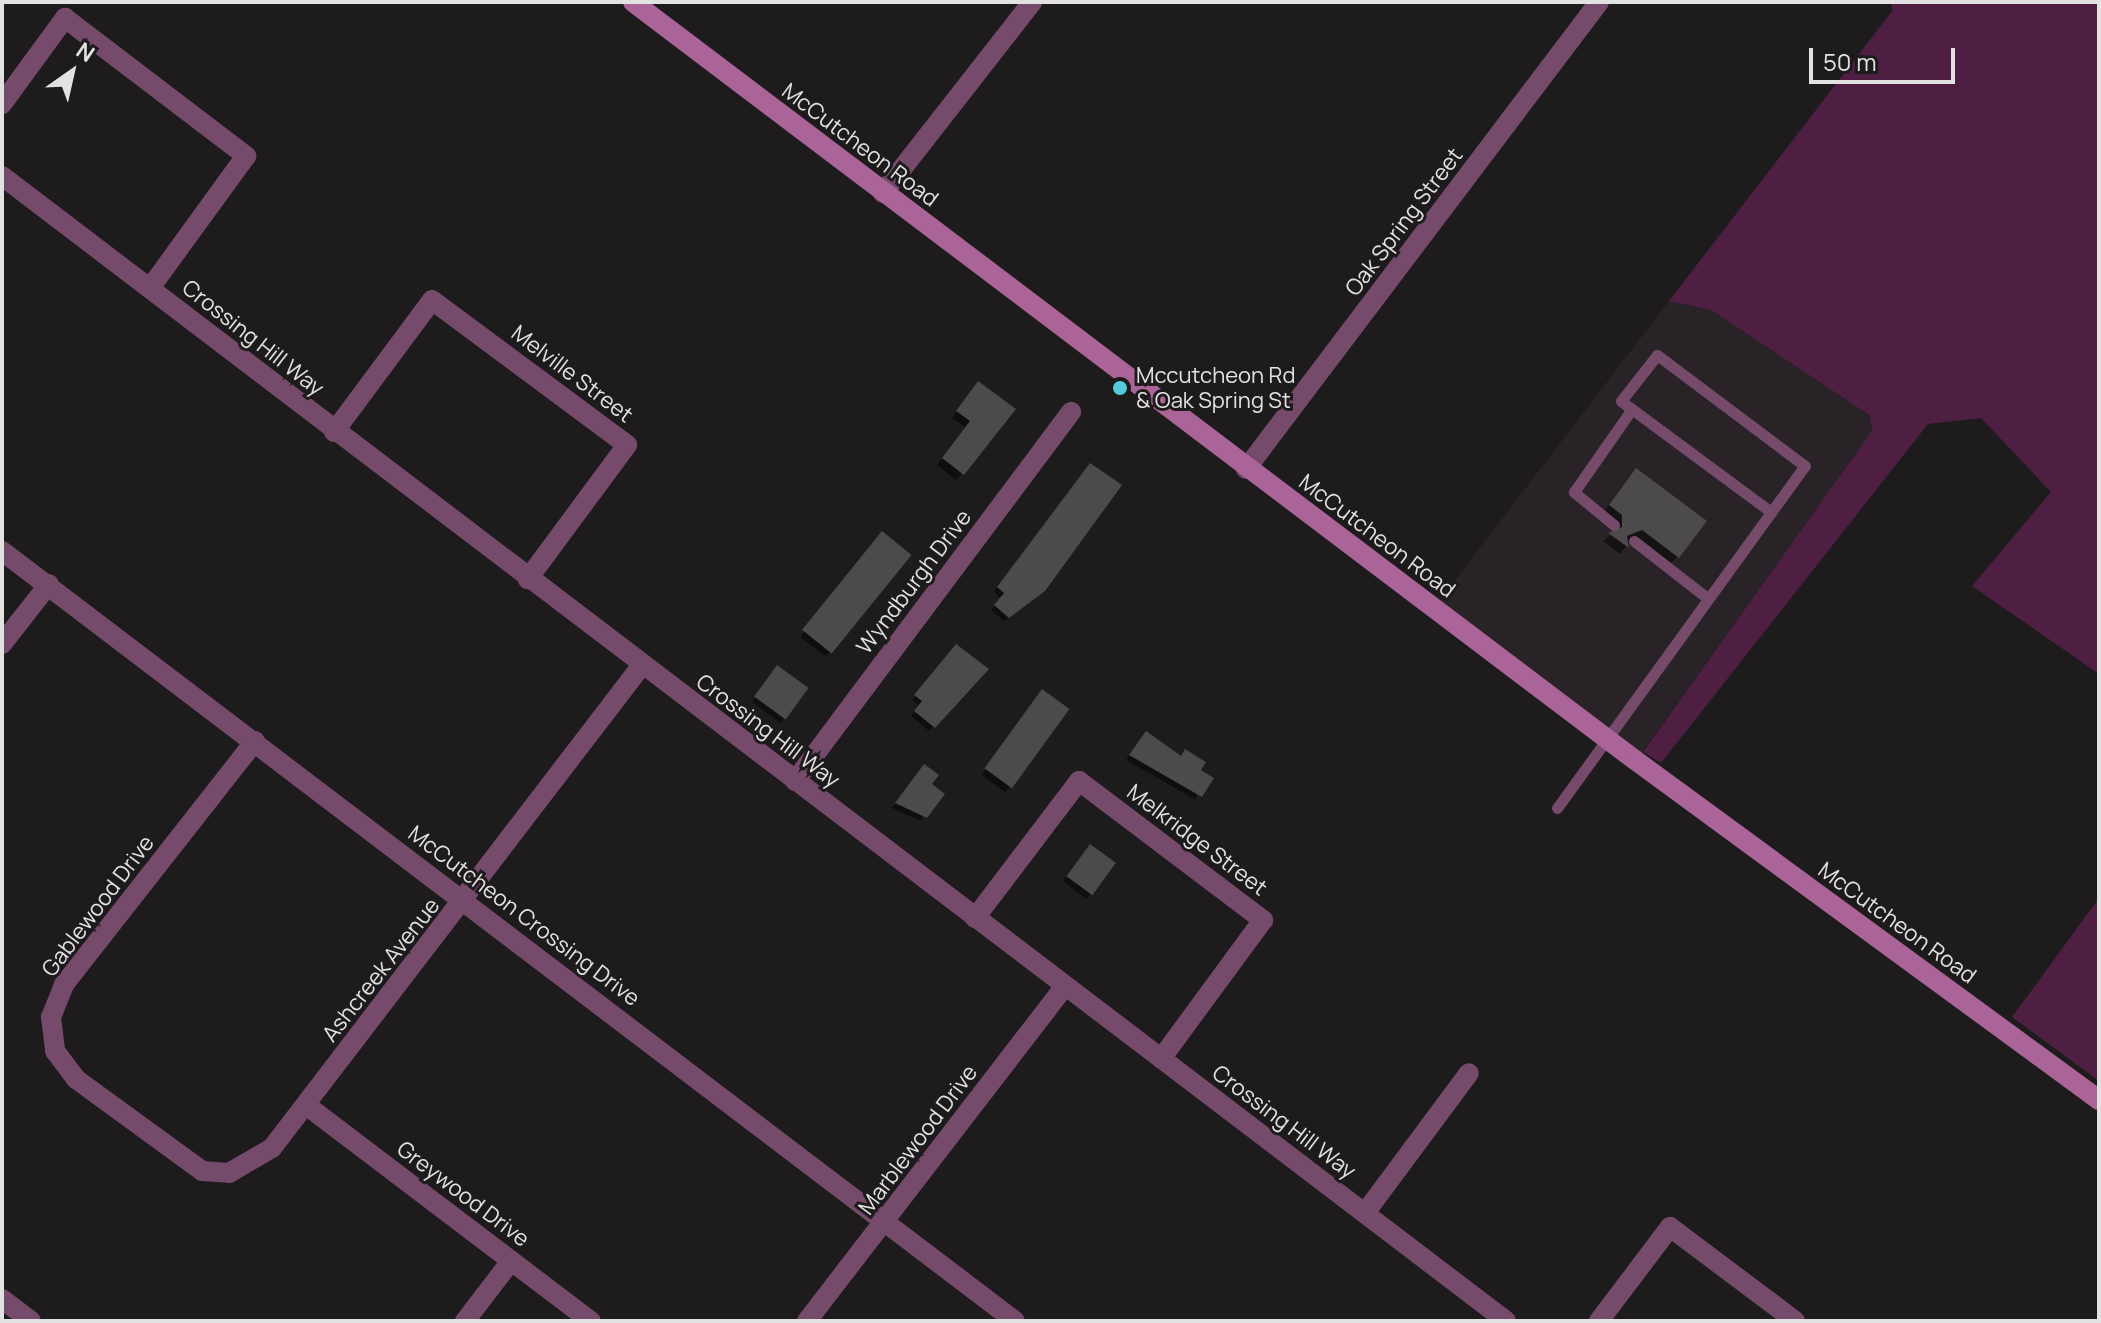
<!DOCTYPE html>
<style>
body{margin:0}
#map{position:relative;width:2101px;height:1323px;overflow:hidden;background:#1d1b1c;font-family:Manrope,sans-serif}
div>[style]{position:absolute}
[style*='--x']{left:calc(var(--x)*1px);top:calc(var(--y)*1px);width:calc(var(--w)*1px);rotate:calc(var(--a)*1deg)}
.built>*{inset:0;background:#292227}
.green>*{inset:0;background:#4e1f43}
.shadow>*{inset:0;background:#0007}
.building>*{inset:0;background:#4d4a4c;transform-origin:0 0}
.lane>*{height:11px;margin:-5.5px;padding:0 5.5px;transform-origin:5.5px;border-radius:5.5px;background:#764a6a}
.street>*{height:20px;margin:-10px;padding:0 10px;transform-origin:10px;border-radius:10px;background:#764a6a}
.secondary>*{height:20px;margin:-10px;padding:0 10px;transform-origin:10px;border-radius:10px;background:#aa6497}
.dots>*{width:22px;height:22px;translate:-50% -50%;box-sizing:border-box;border:4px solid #1d1b1c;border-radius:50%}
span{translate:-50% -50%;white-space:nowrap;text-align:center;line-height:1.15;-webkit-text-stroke:6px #1d1b1c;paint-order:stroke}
.street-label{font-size:22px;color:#e3e2e3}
.poi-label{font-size:22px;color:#e3e2e3}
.left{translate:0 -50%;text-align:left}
.frame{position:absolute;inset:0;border:4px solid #e3e2e3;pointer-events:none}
.north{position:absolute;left:32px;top:32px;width:80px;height:80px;-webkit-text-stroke:6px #1d1b1c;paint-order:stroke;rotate:34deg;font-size:22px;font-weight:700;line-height:32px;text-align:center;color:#e3e2e3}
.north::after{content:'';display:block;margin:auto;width:28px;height:36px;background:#e3e2e3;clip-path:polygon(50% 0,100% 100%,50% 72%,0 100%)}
.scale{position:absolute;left:1809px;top:48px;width:146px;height:36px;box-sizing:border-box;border:4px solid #e3e2e3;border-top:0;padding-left:10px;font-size:24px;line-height:28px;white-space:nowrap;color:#e3e2e3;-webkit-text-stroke:6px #1d1b1c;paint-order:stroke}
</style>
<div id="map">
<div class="built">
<div style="clip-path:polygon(1669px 301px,1711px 310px,1869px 415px,1872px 432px,1638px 758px,1435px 606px)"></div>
</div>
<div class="green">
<div style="clip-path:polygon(1891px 2px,2099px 2px,2099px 674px,1972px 586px,2051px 492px,1981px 418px,1928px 424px,1661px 763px,1643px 752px,1872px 431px,1869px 415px,1711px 310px,1669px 301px,1892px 11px)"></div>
<div style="clip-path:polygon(2099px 898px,2099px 1081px,2012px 1017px)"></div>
</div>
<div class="shadow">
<div style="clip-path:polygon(973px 390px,1013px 410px,956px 480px,937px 465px,966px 428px,952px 418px)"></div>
<div style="clip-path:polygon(1086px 470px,1038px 595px,1004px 621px,991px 610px,1001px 599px,994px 592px)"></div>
<div style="clip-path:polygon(1629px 478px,1678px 556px,1671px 563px,1634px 536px,1620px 554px,1603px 541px,1616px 531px,1603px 513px)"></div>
<div style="clip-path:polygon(878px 538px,830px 652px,825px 656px,800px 637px)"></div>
<div style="clip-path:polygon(952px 651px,986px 669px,929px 731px,911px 716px,919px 706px,912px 700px)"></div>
<div style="clip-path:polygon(773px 672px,785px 718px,780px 723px,752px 702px)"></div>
<div style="clip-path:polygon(1038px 696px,1009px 788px,1005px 792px,982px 775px)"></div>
<div style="clip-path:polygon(1142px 738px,1199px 770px,1196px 800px,1126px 760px)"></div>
<div style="clip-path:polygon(920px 771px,929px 785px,921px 821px,892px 808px)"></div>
<div style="clip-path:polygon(1086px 851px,1090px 894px,1086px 899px,1063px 881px)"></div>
</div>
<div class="building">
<div style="clip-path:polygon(978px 381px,1016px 409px,964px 475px,942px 458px,970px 421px,956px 411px)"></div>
<div style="clip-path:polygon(1090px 463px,1122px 485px,1045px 591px,1009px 618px,994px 605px,1004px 593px,997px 587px)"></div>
<div style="clip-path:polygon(1636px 468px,1707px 521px,1679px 558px,1642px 530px,1627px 536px,1629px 548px,1608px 533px,1622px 527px,1622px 515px,1609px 505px)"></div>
<div style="left:882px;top:531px;width:38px;height:127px;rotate:39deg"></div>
<div style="clip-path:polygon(956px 644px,989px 669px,935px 728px,914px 711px,922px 701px,914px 695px)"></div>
<div style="left:777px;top:665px;width:39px;height:39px;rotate:36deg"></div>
<div style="left:1042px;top:689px;width:34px;height:98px;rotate:36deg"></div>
<div style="clip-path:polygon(1146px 731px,1181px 756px,1185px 749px,1206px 762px,1201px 770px,1214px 778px,1202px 797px,1129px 755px)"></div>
<div style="clip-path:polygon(924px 764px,939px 775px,932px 784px,945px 794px,927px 818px,895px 803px)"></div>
<div style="left:1090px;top:844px;width:32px;height:40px;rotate:36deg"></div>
</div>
<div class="lane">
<div style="--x:1614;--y:525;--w:52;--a:-140.5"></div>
<div style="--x:1574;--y:492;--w:101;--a:-55.1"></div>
<div style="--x:1634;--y:541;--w:91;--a:37.9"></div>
<div style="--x:1557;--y:808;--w:422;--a:-54.1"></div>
<div style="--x:1805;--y:466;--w:185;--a:-143.1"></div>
<div style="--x:1657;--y:355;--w:58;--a:128"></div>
<div style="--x:1621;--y:401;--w:187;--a:36.5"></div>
</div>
<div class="street">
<div style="--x:2;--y:104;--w:107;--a:-53.8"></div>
<div style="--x:65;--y:18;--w:228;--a:37.3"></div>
<div style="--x:246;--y:156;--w:163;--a:126"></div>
<div style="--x:2;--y:176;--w:1890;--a:37.28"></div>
<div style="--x:883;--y:193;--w:242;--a:-52"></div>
<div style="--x:334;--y:432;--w:164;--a:-53.4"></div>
<div style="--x:432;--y:300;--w:243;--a:36.6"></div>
<div style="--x:627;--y:445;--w:167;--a:126.5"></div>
<div style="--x:1246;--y:469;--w:585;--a:-52.91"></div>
<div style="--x:2;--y:551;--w:1272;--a:37.24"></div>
<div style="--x:2;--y:644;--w:76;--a:-51.9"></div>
<div style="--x:255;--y:741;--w:310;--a:128.1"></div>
<div style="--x:64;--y:985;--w:35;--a:112"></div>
<div style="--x:51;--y:1017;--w:34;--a:83"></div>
<div style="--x:55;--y:1051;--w:35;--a:53"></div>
<div style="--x:76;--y:1079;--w:156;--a:36.1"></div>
<div style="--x:202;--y:1171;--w:27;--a:4"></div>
<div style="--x:229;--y:1173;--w:50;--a:-30.2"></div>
<div style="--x:272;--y:1148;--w:608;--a:-52.55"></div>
<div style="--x:795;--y:781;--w:461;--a:-53.2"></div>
<div style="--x:975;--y:918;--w:172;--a:-52.8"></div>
<div style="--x:1079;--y:781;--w:231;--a:37.1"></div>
<div style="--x:1263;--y:920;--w:172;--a:126.3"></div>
<div style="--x:306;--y:1105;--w:358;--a:37.2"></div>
<div style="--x:1365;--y:1213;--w:174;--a:-53.4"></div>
<div style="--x:2;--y:1299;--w:36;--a:37"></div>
<div style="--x:465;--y:1321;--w:76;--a:-52.5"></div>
<div style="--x:807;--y:1321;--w:423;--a:-52.4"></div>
<div style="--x:1599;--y:1321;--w:118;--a:-52.9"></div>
<div style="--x:1670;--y:1227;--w:156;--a:36.9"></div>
</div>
<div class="secondary">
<div style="--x:633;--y:2;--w:1256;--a:37.11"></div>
<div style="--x:1635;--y:760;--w:575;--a:36.23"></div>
</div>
<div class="dots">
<div style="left:1120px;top:388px;background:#55cadf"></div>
</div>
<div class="street-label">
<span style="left:860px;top:145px;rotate:37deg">McCutcheon Road</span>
<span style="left:1404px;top:222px;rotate:-53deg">Oak Spring Street</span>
<span style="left:253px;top:338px;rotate:38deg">Crossing Hill Way</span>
<span style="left:572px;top:374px;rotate:37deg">Melville Street</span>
<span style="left:1377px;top:536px;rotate:37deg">McCutcheon Road</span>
<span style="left:914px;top:582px;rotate:-53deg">Wyndburgh Drive</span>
<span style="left:768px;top:731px;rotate:37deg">Crossing Hill Way</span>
<span style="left:1197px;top:840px;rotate:37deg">Melkridge Street</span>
<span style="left:98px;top:906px;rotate:-53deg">Gablewood Drive</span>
<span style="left:524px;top:916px;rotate:37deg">McCutcheon Crossing Drive</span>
<span style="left:1897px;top:923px;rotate:36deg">McCutcheon Road</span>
<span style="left:381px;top:970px;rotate:-52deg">Ashcreek Avenue</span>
<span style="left:1284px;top:1122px;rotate:37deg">Crossing Hill Way</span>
<span style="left:918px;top:1140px;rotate:-53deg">Marblewood Drive</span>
<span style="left:463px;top:1194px;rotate:37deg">Greywood Drive</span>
</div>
<div class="poi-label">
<span class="left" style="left:1136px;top:388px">Mccutcheon Rd<br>&amp; Oak Spring St</span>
</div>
<div class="frame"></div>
<div class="north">N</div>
<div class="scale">50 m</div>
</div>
